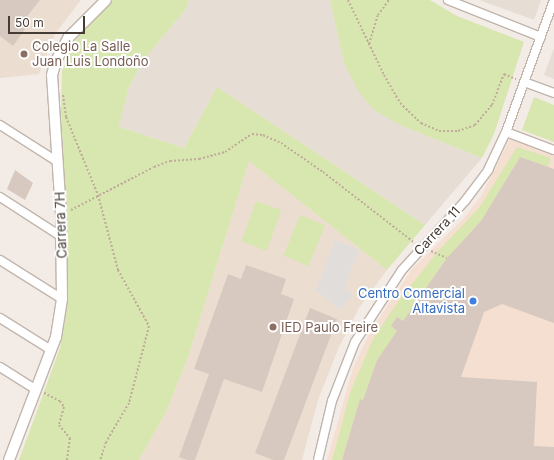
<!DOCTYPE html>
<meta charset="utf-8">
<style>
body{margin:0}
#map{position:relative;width:554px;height:460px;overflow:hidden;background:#f3ece6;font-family:Inter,sans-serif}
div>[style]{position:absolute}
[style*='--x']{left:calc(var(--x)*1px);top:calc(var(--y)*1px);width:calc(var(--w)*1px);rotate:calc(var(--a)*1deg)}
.residential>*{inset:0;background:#e6ddd4}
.commercial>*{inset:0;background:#f4dfd1}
.education>*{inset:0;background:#ebded0}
.green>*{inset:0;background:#d8e6af;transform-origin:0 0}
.parking>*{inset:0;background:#e1dddb}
.building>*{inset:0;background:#d7c9bf}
.path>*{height:2px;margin-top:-1px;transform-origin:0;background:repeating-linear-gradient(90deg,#bfab9a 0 2px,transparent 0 4px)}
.roads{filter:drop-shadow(1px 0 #c1b5ac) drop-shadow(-1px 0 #c1b5ac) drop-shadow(0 1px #c1b5ac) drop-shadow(0 -1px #c1b5ac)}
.minor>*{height:8px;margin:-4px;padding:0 4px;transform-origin:4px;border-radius:4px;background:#fff}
.tertiary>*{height:10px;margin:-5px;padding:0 5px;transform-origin:5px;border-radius:5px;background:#fff}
.dots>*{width:11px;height:11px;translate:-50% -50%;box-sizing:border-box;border:2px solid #fff;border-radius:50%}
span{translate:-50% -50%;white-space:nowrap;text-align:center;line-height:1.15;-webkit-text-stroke:4px #fff;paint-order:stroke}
.education-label{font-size:13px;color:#785e54}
.left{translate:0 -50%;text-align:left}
.street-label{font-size:13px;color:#453c35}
.shop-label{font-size:13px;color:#366cbe}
.right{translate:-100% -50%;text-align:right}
.scale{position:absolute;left:8px;top:16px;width:77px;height:18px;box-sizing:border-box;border:2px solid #453c35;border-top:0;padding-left:5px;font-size:12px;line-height:14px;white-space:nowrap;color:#453c35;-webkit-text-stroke:3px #fff;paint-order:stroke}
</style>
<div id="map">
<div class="residential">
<div style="clip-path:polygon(189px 0,330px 0,344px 63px,400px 125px,482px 158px,425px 225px,217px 87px,184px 148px,119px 127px,128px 89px,144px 59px,186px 9px)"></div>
<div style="clip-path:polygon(479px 0,541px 0,534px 20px)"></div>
<div style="clip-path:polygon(554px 48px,554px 79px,544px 75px)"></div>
</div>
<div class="commercial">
<div style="clip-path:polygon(511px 137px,554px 153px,554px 460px,327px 460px,353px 368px,370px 332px,412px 269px,465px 217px,481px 196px)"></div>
</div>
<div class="education">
<div style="clip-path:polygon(0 0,81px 0,55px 34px,39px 74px,0 78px)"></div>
<div style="clip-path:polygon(249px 161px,387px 270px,359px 308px,339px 347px,318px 400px,302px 460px,139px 460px,166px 412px,188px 357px)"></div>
</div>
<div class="green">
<div style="clip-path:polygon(113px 0,189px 0,186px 9px,144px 59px,128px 89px,119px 127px,184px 148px,217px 87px,425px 225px,387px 270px,249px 161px,188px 357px,166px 412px,139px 460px,19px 460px,60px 348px,65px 321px,68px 256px,61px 111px,62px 71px,75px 41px)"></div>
<div style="clip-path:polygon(330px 0,430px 0,457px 16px,524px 42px,494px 134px,482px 158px,400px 125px,373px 109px,358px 91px,344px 63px)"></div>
<div style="clip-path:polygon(534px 97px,554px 105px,554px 142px,522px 130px)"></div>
<div style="clip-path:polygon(517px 147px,551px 158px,548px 167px,520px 157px,481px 221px,447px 258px,403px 321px,397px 317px,391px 326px,397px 331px,377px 360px,363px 400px,360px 399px,342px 460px,332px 460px,351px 390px,373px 339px,400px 299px,439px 250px,479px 208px)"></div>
<div style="left:256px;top:201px;width:27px;height:43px;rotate:20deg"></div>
<div style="left:300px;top:215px;width:27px;height:44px;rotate:22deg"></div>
</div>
<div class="parking">
<div style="clip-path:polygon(335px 240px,359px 250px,344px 289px,353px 294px,340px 310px,316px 290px)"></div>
</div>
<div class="building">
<div style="clip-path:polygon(0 0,40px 0,25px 19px,30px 22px,13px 46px,0 36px)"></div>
<div style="clip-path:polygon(520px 157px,554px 169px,554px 323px,502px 304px,484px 312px,461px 377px,537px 382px,534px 446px,554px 447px,554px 460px,342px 460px,360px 399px,363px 400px,377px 360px,397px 331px,391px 326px,397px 317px,403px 321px,447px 258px,481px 221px)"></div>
<div style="clip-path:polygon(15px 170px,33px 183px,25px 200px,7px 189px)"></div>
<div style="clip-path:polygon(246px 265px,286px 279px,281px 294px,294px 299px,262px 392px,224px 379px,195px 460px,187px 460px,179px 457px,209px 374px,194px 369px,228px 274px,241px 279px)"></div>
<div style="clip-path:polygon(310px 308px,337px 319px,284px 460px,273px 460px,255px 453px)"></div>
</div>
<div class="path">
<div style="--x:348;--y:0;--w:83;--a:64.4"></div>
<div style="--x:384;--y:75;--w:32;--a:60"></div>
<div style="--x:400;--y:103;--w:29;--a:44"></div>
<div style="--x:421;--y:123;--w:20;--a:24"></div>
<div style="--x:439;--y:131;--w:19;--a:0"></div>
<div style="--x:458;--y:131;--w:18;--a:-19"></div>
<div style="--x:475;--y:125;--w:26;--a:-50"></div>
<div style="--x:492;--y:105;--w:33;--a:-69"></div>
<div style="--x:504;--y:74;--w:13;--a:23"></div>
<div style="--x:369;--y:44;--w:30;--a:-73"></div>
<div style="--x:378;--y:15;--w:19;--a:-54"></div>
<div style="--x:63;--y:95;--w:22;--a:82"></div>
<div style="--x:66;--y:117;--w:84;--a:67.7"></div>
<div style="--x:98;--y:195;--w:78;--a:75.1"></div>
<div style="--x:118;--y:270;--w:64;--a:61"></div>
<div style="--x:149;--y:326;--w:80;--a:104.6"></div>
<div style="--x:129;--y:403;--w:45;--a:120.5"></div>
<div style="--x:106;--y:442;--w:19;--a:108"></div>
<div style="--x:71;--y:210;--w:93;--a:-27.4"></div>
<div style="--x:154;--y:167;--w:17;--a:-21"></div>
<div style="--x:170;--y:161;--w:29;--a:-4"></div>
<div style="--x:199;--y:159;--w:27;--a:-15"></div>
<div style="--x:225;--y:152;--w:32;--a:-34"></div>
<div style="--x:252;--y:134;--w:11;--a:5"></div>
<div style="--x:263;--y:135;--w:20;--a:24"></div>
<div style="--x:281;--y:143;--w:51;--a:34.6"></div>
<div style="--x:323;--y:172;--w:116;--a:37.7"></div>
<div style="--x:431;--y:251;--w:17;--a:24"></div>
<div style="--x:44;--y:393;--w:18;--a:27"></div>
<div style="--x:60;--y:401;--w:7;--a:56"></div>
<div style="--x:64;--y:407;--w:19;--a:106"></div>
<div style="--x:59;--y:425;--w:17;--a:50"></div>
<div style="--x:70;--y:438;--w:22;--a:98"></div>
</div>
<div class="roads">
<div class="minor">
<div style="--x:448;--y:0;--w:100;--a:21.7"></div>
<div style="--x:524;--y:82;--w:32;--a:20"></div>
<div style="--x:0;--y:125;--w:69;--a:32.5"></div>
<div style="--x:506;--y:132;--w:51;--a:20.6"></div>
<div style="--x:0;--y:197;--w:74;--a:32.8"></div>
<div style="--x:0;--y:260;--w:73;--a:32.2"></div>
<div style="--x:0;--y:318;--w:60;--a:32.1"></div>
<div style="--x:0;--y:367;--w:41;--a:32.2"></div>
<div style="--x:318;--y:460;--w:61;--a:-76.7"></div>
<div style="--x:332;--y:401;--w:63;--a:-68.7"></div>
<div style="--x:355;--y:342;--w:86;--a:-56.9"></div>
<div style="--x:402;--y:270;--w:93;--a:-47.6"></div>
<div style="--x:465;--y:201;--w:39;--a:-53"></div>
<div style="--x:488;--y:170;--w:42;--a:-64.7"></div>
<div style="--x:506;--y:132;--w:140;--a:-70"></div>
</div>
<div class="tertiary">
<div style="--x:9;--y:460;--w:132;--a:-69.1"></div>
<div style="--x:56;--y:337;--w:38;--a:-81"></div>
<div style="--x:62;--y:299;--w:85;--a:-90.7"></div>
<div style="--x:61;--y:214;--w:139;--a:-93.7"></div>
<div style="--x:52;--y:75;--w:15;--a:-74"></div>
<div style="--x:56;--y:61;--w:27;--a:-62"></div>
<div style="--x:69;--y:37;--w:52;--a:-45"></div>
</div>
</div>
<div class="dots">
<div style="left:24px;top:54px;background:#8d6e63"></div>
<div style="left:473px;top:301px;background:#3f7fe0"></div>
<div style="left:273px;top:327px;background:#8d6e63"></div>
</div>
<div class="education-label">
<span class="left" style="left:32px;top:54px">Colegio La Salle<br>Juan Luis Londoño</span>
<span class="left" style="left:281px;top:327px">IED Paulo Freire</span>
</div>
<div class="street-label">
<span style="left:61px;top:225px;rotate:-92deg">Carrera 7H</span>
<span style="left:437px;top:231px;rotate:-47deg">Carrera 11</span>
</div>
<div class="shop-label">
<span class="right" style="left:465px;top:301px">Centro Comercial<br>Altavista</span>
</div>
<div class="scale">50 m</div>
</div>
